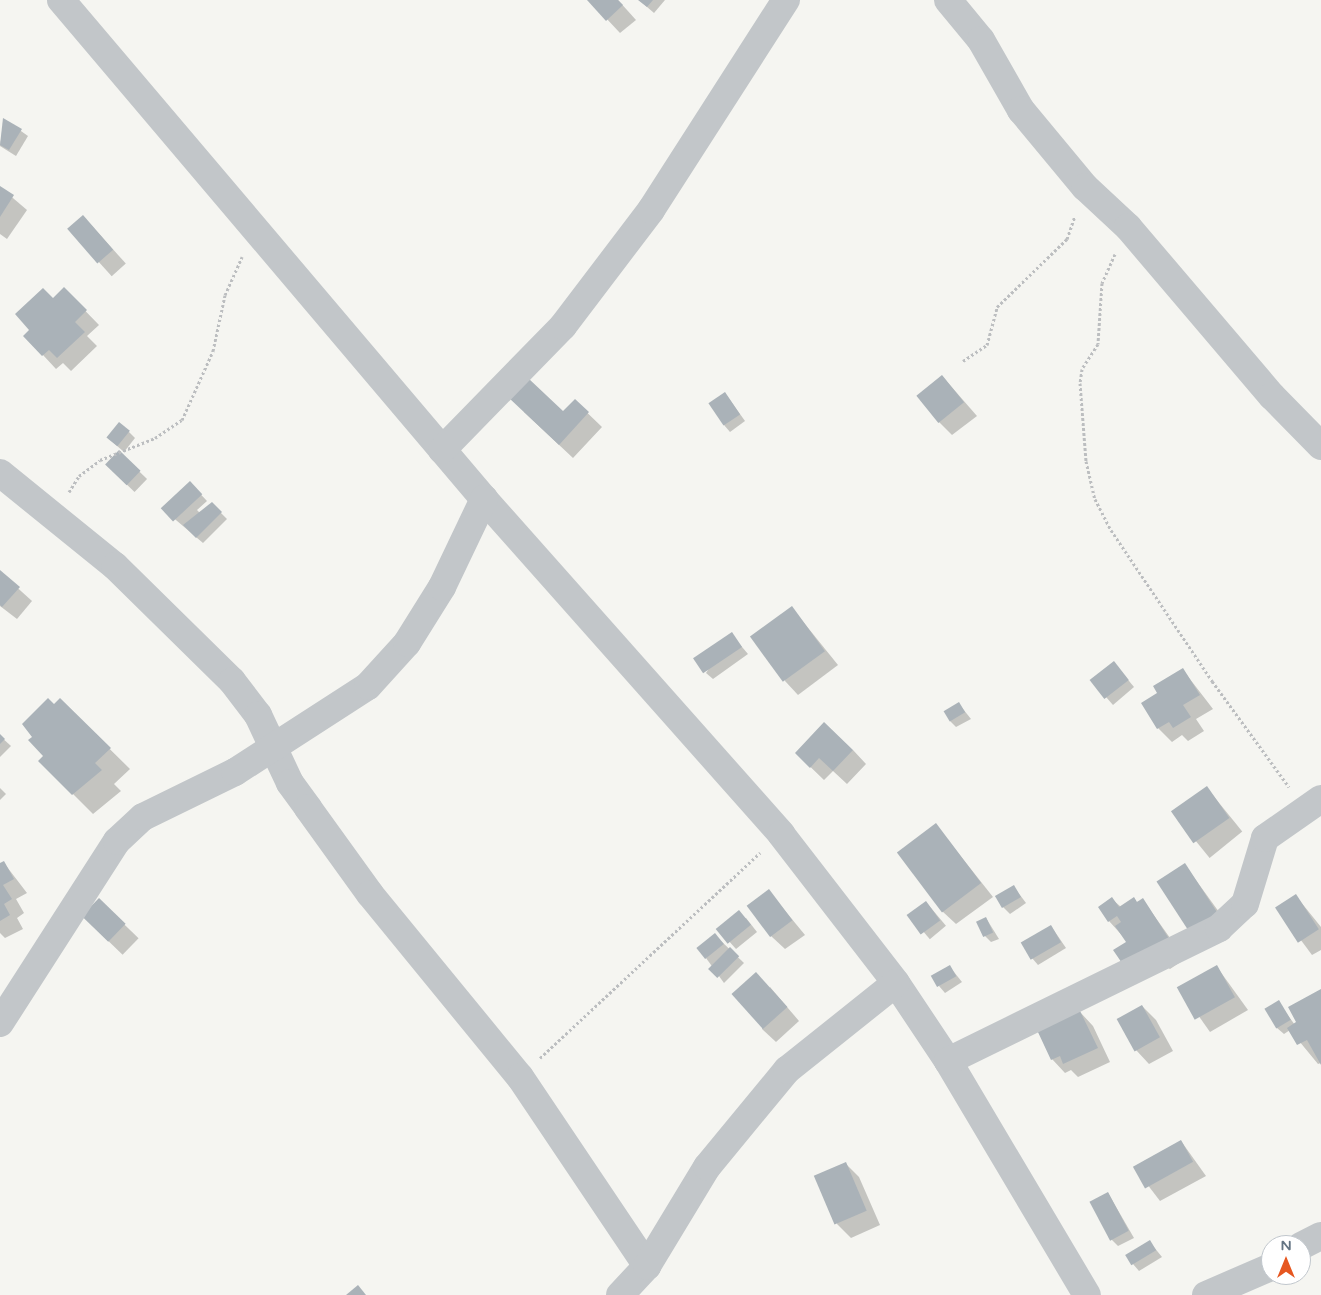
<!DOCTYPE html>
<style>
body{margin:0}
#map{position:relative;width:1321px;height:1295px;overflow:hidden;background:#f5f5f1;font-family:"Varela Round",sans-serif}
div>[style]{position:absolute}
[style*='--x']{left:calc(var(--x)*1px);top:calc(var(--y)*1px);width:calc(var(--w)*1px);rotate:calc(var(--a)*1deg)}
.shadow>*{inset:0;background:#0003;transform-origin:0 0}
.building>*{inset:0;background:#aab2b8;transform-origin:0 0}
.path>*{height:3px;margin-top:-1.5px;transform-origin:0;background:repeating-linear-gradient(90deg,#bcbec0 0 2.5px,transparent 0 5px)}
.street>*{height:28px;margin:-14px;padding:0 14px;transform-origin:14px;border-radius:14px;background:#c2c6c9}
span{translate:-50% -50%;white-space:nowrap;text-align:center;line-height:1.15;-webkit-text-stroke:5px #fff;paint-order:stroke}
.north{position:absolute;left:1261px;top:1235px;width:50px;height:50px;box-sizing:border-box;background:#fff;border:1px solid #c1c7cd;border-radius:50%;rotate:0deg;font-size:14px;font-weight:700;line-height:20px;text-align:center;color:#637483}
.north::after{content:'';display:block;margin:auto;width:18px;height:22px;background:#e65720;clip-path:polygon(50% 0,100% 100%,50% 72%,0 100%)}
</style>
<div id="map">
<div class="shadow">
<div style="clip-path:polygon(589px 0,618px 0,636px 20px,620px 33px)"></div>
<div style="clip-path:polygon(639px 0,665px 0,654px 13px)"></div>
<div style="clip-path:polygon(4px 119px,28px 136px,16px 156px,0 146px)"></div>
<div style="clip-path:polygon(0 187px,27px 210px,7px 239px,0 234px)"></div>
<div style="left:83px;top:216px;width:64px;height:19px;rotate:48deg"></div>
<div style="clip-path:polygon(64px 289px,99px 325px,87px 336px,97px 346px,71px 371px,63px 363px,56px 369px,43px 355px,31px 330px)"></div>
<div style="clip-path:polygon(942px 376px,977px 416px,952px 435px,939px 422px)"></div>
<div style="clip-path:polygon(725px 393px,745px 421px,730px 432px,724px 425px)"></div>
<div style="clip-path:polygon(575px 401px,602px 427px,573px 458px,524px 412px,564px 413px)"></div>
<div style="clip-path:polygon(129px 432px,135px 438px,124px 452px,107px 437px)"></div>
<div style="left:119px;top:452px;width:39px;height:18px;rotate:44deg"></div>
<div style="clip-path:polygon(190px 483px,207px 501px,197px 510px,202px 515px,212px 504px,227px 519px,203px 543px,163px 509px)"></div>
<div style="clip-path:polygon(0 572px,32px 601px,17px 619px,0 606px)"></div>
<div style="clip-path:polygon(792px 608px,838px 665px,798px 695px,785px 681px)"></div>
<div style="clip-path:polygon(731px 634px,748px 654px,713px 679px,706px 673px)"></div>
<div style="clip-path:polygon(1120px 670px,1134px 687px,1113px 705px,1092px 681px)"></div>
<div style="clip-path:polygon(1183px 670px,1213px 709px,1196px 719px,1204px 731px,1188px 741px,1182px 735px,1172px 742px,1158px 728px,1159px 693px)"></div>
<div style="clip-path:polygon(60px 700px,130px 769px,114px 784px,121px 791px,93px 814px,40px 761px,45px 756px,54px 705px)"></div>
<div style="clip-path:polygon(959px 704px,971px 719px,956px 727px,950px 721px)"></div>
<div style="clip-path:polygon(0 736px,11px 746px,0 757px)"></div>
<div style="clip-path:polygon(853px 750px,866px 764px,847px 784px,833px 771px,824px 780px,796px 753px)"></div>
<div style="clip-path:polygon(0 788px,6px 794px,0 800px)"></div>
<div style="left:1207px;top:788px;width:56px;height:42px;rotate:51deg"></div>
<div style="clip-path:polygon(936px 825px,993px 897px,956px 924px,942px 911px)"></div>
<div style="clip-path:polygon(4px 863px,27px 893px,16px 899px,24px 913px,17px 918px,23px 929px,5px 938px,0 933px,0 865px)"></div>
<div style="clip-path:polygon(1185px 865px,1232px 930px,1205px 947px)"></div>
<div style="clip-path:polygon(1014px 887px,1026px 903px,1010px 914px,1003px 907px)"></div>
<div style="clip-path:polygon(768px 890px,805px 935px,785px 949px,771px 936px)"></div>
<div style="clip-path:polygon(1296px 896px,1321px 927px,1321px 950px,1312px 955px,1277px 908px)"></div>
<div style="clip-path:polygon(1112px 899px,1121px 907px,1143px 900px,1185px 959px,1170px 969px,1128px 942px,1109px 921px)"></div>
<div style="left:99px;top:900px;width:55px;height:23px;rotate:44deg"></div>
<div style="left:926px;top:902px;width:31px;height:21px;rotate:50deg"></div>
<div style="clip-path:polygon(746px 918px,757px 932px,736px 949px,718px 929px)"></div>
<div style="clip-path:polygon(986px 918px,999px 939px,991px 942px,985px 936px)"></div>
<div style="clip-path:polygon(1051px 926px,1066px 948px,1038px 965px,1032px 958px)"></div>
<div style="clip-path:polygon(721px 941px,744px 963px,724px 983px,706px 958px)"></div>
<div style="clip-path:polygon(950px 967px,962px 982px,945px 993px,939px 986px)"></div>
<div style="clip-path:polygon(1217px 967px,1248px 1010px,1210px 1032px,1179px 988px)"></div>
<div style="clip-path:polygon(770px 987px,799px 1021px,776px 1042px,762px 1029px)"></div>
<div style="clip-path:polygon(1321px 990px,1321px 1063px,1318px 1064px,1290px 1030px,1284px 1034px,1277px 1028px,1278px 1002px,1295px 1025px)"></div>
<div style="clip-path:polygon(1142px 1006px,1156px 1020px,1173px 1051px,1149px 1064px,1136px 1050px)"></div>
<div style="clip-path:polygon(1080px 1012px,1093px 1026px,1110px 1062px,1078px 1077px,1071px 1070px,1065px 1073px,1052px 1059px)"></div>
<div style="clip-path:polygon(1181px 1141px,1206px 1176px,1160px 1201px,1134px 1167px)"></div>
<div style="clip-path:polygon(845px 1163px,859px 1177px,880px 1225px,851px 1238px,837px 1224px)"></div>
<div style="clip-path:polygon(1108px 1193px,1134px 1238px,1118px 1246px,1112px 1240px)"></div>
<div style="clip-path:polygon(1149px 1241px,1162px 1257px,1139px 1271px,1133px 1264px)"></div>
</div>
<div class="building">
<div style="clip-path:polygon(587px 0,618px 0,623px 5px,606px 21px)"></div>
<div style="clip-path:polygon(638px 0,653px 0,647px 7px)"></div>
<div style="clip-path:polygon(3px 118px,22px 129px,9px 150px,0 145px)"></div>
<div style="clip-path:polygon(0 186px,14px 195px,0 217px)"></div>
<div style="left:83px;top:215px;width:46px;height:21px;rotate:49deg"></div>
<div style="clip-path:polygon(64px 287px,87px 310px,75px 322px,85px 332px,57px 358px,49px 350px,42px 356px,23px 336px,29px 330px,15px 314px,43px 288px,53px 298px)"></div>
<div style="left:942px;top:375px;width:35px;height:33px;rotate:51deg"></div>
<div style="clip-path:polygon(528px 378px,563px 411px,575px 399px,589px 412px,559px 445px,509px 398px)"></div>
<div style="left:725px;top:392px;width:27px;height:20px;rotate:56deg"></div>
<div style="left:119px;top:422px;width:14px;height:20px;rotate:39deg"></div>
<div style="left:119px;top:450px;width:30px;height:20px;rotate:44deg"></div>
<div style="left:190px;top:481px;width:18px;height:40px;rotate:47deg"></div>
<div style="clip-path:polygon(212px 502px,222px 512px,196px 538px,183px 525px)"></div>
<div style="clip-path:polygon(0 570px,20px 587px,2px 607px,0 605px)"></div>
<div style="left:792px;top:606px;width:56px;height:52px;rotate:54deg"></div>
<div style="left:732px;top:632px;width:18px;height:47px;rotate:56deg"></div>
<div style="left:1114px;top:661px;width:24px;height:31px;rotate:52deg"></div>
<div style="clip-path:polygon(1183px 668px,1200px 695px,1183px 705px,1191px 717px,1173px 728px,1169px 722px,1157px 729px,1141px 703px,1157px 693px,1153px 686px)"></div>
<div style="clip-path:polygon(48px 698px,54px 704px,60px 698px,111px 748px,95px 763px,102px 770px,72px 795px,38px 761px,43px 756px,28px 740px,32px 737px,22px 724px)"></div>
<div style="left:959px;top:702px;width:12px;height:18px;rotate:59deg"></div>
<div style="clip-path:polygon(824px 722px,853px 750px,833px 771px,819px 758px,810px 768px,795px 753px)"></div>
<div style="clip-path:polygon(0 734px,5px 739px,0 744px)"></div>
<div style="left:1207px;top:786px;width:39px;height:44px;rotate:55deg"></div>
<div style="left:936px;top:823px;width:75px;height:49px;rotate:53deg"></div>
<div style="clip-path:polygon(4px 861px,14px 879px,3px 885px,12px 899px,4px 904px,10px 915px,0 921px,0 863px)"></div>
<div style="left:1185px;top:863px;width:63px;height:34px;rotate:57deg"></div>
<div style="left:1014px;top:885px;width:14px;height:22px;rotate:60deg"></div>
<div style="left:769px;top:889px;width:39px;height:28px;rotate:53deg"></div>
<div style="left:1296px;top:894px;width:42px;height:25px;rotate:57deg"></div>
<div style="clip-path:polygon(1112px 897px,1119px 907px,1134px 897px,1137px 902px,1143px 898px,1173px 945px,1126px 969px,1113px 950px,1126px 942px,1115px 926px,1121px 922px,1117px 916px,1108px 922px,1098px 907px)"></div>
<div style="left:99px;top:898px;width:37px;height:25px;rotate:44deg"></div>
<div style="left:926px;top:901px;width:24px;height:24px;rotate:54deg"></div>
<div style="left:739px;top:910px;width:19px;height:30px;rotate:51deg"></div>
<div style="left:986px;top:917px;width:17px;height:11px;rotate:65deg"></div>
<div style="left:1051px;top:925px;width:20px;height:35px;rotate:60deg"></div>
<div style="left:715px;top:933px;width:14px;height:24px;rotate:51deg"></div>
<div style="left:730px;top:947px;width:13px;height:31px;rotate:45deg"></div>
<div style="left:950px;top:965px;width:13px;height:22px;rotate:61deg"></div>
<div style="left:1217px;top:965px;width:37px;height:46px;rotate:61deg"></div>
<div style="left:756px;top:972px;width:47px;height:33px;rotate:48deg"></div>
<div style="clip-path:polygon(1321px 989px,1321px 1065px,1307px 1040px,1297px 1045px,1287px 1028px,1296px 1022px,1288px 1007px)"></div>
<div style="left:1279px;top:1000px;width:23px;height:17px;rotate:59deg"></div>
<div style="left:1142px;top:1005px;width:37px;height:29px;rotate:61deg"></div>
<div style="clip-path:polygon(1080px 1011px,1098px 1048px,1063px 1064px,1060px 1056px,1051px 1060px,1037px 1030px)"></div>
<div style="left:1181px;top:1140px;width:25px;height:55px;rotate:61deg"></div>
<div style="left:846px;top:1162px;width:53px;height:35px;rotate:67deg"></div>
<div style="left:1108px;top:1192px;width:44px;height:21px;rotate:62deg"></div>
<div style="left:1150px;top:1240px;width:12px;height:29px;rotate:59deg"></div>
<div style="clip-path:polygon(358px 1285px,366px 1295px,346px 1295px)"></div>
</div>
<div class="path">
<div style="--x:1115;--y:254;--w:32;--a:114"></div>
<div style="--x:1102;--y:283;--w:61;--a:93.8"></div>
<div style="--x:1098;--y:344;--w:30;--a:123"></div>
<div style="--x:1082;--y:369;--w:14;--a:98"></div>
<div style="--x:1080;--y:383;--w:78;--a:85.6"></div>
<div style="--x:1086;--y:461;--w:39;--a:77"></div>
<div style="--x:1095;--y:499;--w:35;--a:63"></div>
<div style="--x:1111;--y:530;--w:182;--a:56.2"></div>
<div style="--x:1212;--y:681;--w:131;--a:54"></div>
<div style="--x:963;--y:361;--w:29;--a:-34"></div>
<div style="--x:987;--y:345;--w:39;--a:-75"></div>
<div style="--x:997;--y:307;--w:98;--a:-44.2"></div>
<div style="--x:1067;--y:239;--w:24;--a:-71"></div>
<div style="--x:69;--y:492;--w:19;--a:-58"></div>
<div style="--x:79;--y:476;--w:26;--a:-37"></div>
<div style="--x:100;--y:460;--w:59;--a:-21.8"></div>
<div style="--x:155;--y:438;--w:32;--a:-34"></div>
<div style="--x:182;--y:420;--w:76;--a:-65.8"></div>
<div style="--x:213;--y:351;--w:57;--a:-77.9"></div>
<div style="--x:225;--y:295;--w:42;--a:-65.9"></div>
<div style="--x:540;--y:1058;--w:301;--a:-43"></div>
</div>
<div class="street">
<div style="--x:61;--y:0;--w:654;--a:49.71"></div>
<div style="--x:484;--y:499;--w:448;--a:48.4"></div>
<div style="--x:781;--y:834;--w:188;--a:52.3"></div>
<div style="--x:896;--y:983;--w:94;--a:56.3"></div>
<div style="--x:948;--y:1061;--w:272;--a:59.3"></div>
<div style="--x:948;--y:0;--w:52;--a:50.5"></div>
<div style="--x:981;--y:40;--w:81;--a:60.3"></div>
<div style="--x:1021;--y:110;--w:100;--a:50.3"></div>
<div style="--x:1085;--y:187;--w:59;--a:42.9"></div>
<div style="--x:1128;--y:227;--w:222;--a:49.6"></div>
<div style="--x:1272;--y:396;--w:70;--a:45.6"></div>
<div style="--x:442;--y:450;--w:173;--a:-45.7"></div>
<div style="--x:563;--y:326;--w:146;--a:-52.8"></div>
<div style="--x:651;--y:210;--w:250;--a:-57.3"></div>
<div style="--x:0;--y:473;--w:148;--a:39"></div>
<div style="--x:115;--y:566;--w:164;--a:44.5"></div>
<div style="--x:232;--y:681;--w:43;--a:52.6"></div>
<div style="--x:258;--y:715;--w:75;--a:64.8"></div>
<div style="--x:290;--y:783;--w:31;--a:54"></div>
<div style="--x:308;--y:808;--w:106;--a:54.2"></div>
<div style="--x:370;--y:894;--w:237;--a:50.7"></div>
<div style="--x:520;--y:1077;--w:228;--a:56.1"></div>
<div style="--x:0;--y:1023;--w:216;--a:-57.3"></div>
<div style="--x:117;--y:841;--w:35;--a:-43"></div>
<div style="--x:143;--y:817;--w:102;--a:-26.1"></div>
<div style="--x:235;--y:772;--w:158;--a:-32.9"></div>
<div style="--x:368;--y:686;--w:58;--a:-47.8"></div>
<div style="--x:407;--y:643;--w:66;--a:-58"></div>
<div style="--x:442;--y:587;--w:98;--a:-64.5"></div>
<div style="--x:948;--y:1061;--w:302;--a:-26.1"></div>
<div style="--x:1219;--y:928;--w:35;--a:-43"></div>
<div style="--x:1245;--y:904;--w:69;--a:-73.1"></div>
<div style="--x:1265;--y:838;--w:68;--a:-34.9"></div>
<div style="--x:1301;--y:1246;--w:22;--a:-27"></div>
<div style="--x:620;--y:1295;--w:40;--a:-47"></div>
<div style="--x:647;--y:1266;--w:116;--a:-58.8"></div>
<div style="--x:707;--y:1167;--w:126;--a:-50.5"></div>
<div style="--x:787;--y:1070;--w:139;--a:-38.6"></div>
<div style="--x:1206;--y:1295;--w:71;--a:-23.3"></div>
</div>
<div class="north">N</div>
</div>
